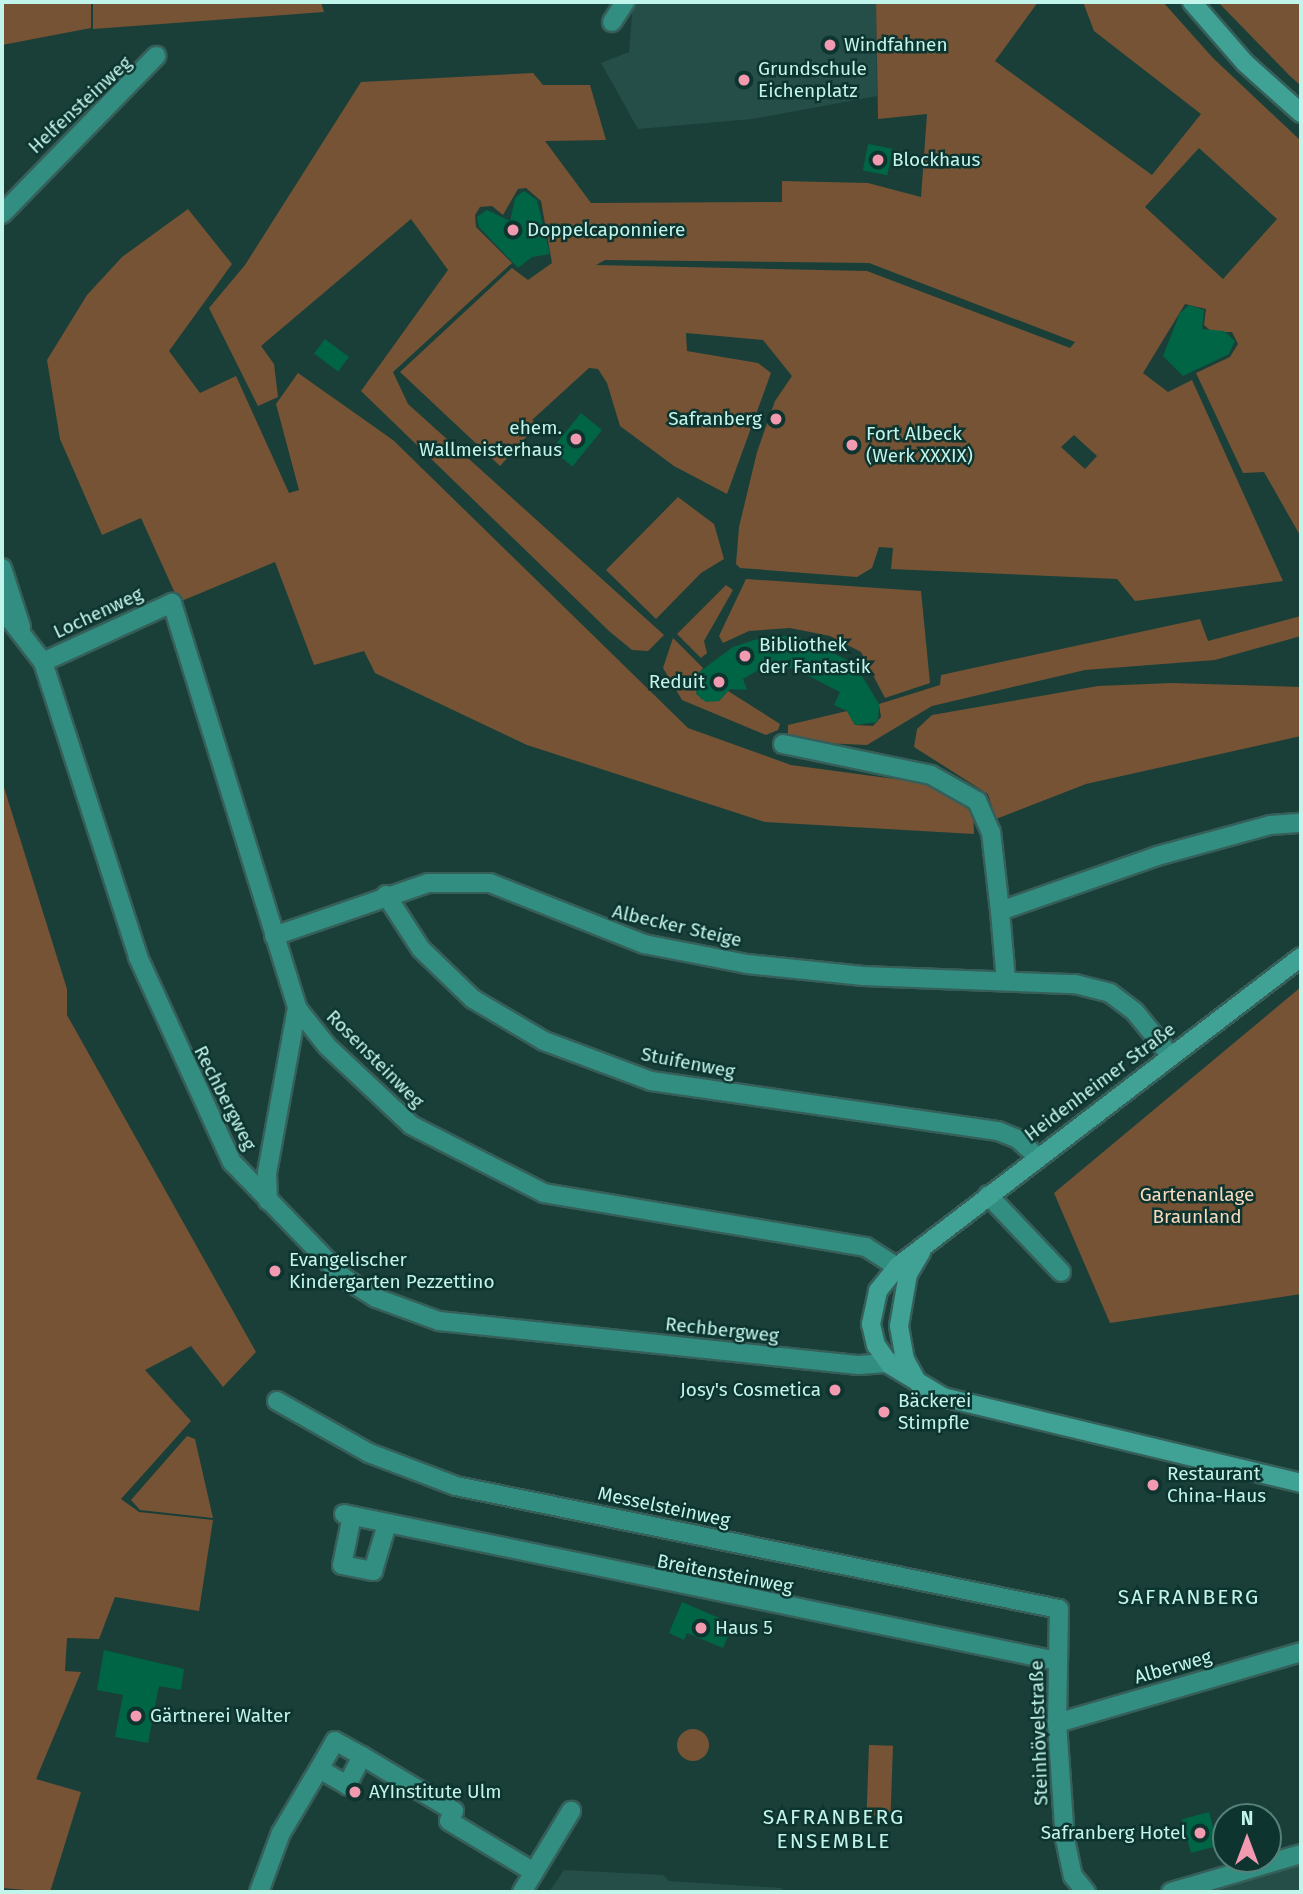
<!DOCTYPE html>
<meta charset="utf-8">
<style>
body{margin:0}
#map{position:relative;width:1303px;height:1894px;overflow:hidden;background:#1a3f39;font-family:"Fira Sans",sans-serif}
div>[style]{position:absolute}
[style*='--x']{left:calc(var(--x)*1px);top:calc(var(--y)*1px);width:calc(var(--w)*1px);rotate:calc(var(--a)*1deg)}
.built>*{inset:0;background:#254e48}
.green>*{inset:0;background:#755334;transform-origin:0 0}
.round{border-radius:50%}
.building>*{inset:0;background:#006545;transform-origin:0 0}
.roads{filter:drop-shadow(2px 0 #365f5a) drop-shadow(-2px 0 #365f5a) drop-shadow(0 2px #365f5a) drop-shadow(0 -2px #365f5a)}
.minor>*{height:18px;margin:-9px;padding:0 9px;transform-origin:9px;border-radius:9px;background:#338e82}
.secondary>*{height:18px;margin:-9px;padding:0 9px;transform-origin:9px;border-radius:9px;background:#3fa295}
.dots>*{width:19px;height:19px;translate:-50% -50%;box-sizing:border-box;border:4px solid #0e342f;border-radius:50%}
span{translate:-50% -50%;white-space:nowrap;text-align:center;line-height:1.15;-webkit-text-stroke:5px #0e342f;paint-order:stroke}
.poi-label{font-size:19px;color:#c1f5ec}
.left{translate:0 -50%;text-align:left}
.right{translate:-100% -50%;text-align:right}
.street-label{font-size:19px;color:#c1f5ec}
.park-label{font-size:19px;color:#fadabe}
.neighbourhood-label{font-size:21px;color:#c1f5ec;letter-spacing:2px}
.frame{position:absolute;inset:0;border:4px solid #c1f5ec;pointer-events:none}
.north{position:absolute;left:1212px;top:1803px;width:70px;height:70px;box-sizing:border-box;background:#0e342f;border:2px solid #56817b;border-radius:50%;rotate:0deg;font-size:19px;font-weight:700;line-height:28px;text-align:center;color:#c1f5ec}
.north::after{content:'';display:block;margin:auto;width:24px;height:32px;background:#f19ab0;clip-path:polygon(50% 0,100% 100%,50% 72%,0 100%)}
</style>
<div id="map">
<div class="built">
<div style="clip-path:polygon(633px 2px,876px 2px,877px 96px,752px 119px,638px 129px,601px 63px,629px 52px)"></div>
<div style="clip-path:polygon(1301px 1865px,1301px 1892px,1199px 1892px,1245px 1877px)"></div>
<div style="clip-path:polygon(564px 1870px,663px 1875px,669px 1881px,782px 1888px,782px 1892px,549px 1892px)"></div>
</div>
<div class="green">
<div style="clip-path:polygon(2px 2px,91px 2px,91px 28px,2px 45px)"></div>
<div style="clip-path:polygon(93px 2px,321px 2px,324px 12px,93px 29px)"></div>
<div style="clip-path:polygon(evenodd,876px 2px,1038px 2px,995px 61px,1152px 175px,1201px 114px,1094px 31px,1083px 2px,1163px 2px,1213px 58px,1301px 141px,1301px 537px,1264px 472px,1243px 473px,1196px 373px,1230px 357px,1238px 344px,1232px 332px,1212px 332px,1204px 325px,1206px 309px,1185px 304px,1143px 373px,1168px 392px,1192px 380px,1283px 581px,1135px 601px,1117px 579px,891px 569px,893px 548px,879px 547px,872px 568px,857px 577px,740px 568px,736px 564px,739px 527px,757px 452px,775px 401px,792px 376px,763px 340px,686px 333px,687px 351px,758px 363px,771px 373px,727px 494px,674px 466px,620px 426px,607px 383px,598px 369px,589px 368px,532px 420px,537px 425px,500px 466px,400px 372px,512px 268px,528px 280px,552px 263px,541px 201px,526px 188px,518px 189px,503px 215px,492px 206px,480px 207px,475px 215px,476px 227px,512px 263px,393px 372px,408px 404px,664px 635px,648px 651px,632px 650px,609px 631px,361px 391px,448px 270px,411px 219px,261px 346px,274px 364px,278px 397px,258px 406px,209px 308px,245px 265px,361px 82px,533px 73px,543px 85px,590px 85px,606px 140px,545px 141px,591px 203px,782px 202px,782px 181px,868px 183px,921px 197px,927px 114px,878px 119px,876px 2px,1199px 148px,1277px 219px,1223px 279px,1145px 207px,1199px 148px,876px 2px,605px 260px,869px 263px,1075px 342px,1070px 348px,867px 271px,596px 265px,605px 260px,876px 2px,1074px 435px,1097px 456px,1085px 469px,1061px 447px,1074px 435px)"></div>
<div style="clip-path:polygon(1218px 2px,1301px 2px,1301px 86px,1290px 76px)"></div>
<div style="clip-path:polygon(188px 209px,232px 264px,169px 351px,200px 393px,236px 376px,289px 493px,299px 490px,276px 404px,298px 373px,393px 440px,688px 728px,791px 765px,932px 784px,973px 809px,974px 834px,765px 822px,527px 745px,375px 673px,364px 651px,314px 665px,275px 562px,179px 602px,141px 518px,102px 535px,60px 439px,47px 360px,87px 295px,122px 257px)"></div>
<div style="clip-path:polygon(678px 497px,714px 524px,724px 559px,701px 573px,656px 619px,606px 570px)"></div>
<div style="clip-path:polygon(746px 579px,921px 591px,930px 683px,885px 698px,861px 652px,830px 636px,790px 628px,749px 631px,723px 643px,719px 636px)"></div>
<div style="clip-path:polygon(726px 585px,733px 590px,704px 641px,707px 653px,701px 658px,677px 634px)"></div>
<div style="clip-path:polygon(1301px 616px,1301px 636px,1215px 660px,1085px 670px,932px 706px,867px 745px,799px 742px,788px 734px,788px 725px,847px 711px,855px 725px,873px 726px,881px 717px,879px 704px,940px 685px,941px 675px,1200px 619px,1208px 641px)"></div>
<div style="clip-path:polygon(673px 638px,703px 668px,694px 680px,701px 699px,719px 701px,728px 691px,780px 724px,778px 730px,766px 735px,682px 700px,663px 668px)"></div>
<div style="clip-path:polygon(1172px 683px,1301px 687px,1301px 736px,1086px 784px,996px 819px,988px 794px,914px 747px,917px 729px,932px 715px,1098px 686px)"></div>
<div style="clip-path:polygon(2px 781px,67px 989px,67px 1015px,256px 1352px,223px 1387px,191px 1346px,145px 1370px,191px 1421px,121px 1499px,139px 1512px,213px 1520px,199px 1611px,115px 1597px,99px 1639px,67px 1638px,65px 1671px,81px 1672px,36px 1779px,81px 1792px,50px 1892px,2px 1888px)"></div>
<div style="clip-path:polygon(1301px 987px,1301px 1294px,1110px 1323px,1054px 1193px)"></div>
<div style="clip-path:polygon(187px 1436px,195px 1439px,213px 1518px,140px 1510px,131px 1500px)"></div>
<div class="round" style="left:677px;top:1729px;width:32px;height:32px"></div>
<div style="left:869px;top:1745px;width:24px;height:70px;rotate:2deg"></div>
</div>
<div class="building">
<div style="left:868px;top:144px;width:25px;height:27px;rotate:11deg"></div>
<div style="clip-path:polygon(524px 191px,537px 200px,550px 254px,532px 257px,518px 268px,479px 227px,477px 217px,487px 210px,510px 221px,515px 198px)"></div>
<div style="clip-path:polygon(1189px 305px,1204px 310px,1202px 329px,1224px 331px,1235px 341px,1229px 354px,1183px 376px,1163px 356px,1180px 313px)"></div>
<div style="left:325px;top:339px;width:30px;height:18px;rotate:37deg"></div>
<div style="left:581px;top:413px;width:27px;height:47px;rotate:39deg"></div>
<div style="clip-path:polygon(796px 636px,854px 663px,879px 704px,878px 722px,855px 725px,847px 711px,834px 705px,840px 692px,793px 668px,760px 669px,743px 679px,747px 690px,730px 689px,719px 701px,706px 702px,696px 694px,698px 673px,733px 647px,766px 636px)"></div>
<div style="clip-path:polygon(682px 1602px,733px 1624px,723px 1648px,687px 1633px,684px 1640px,669px 1633px)"></div>
<div style="clip-path:polygon(104px 1650px,184px 1669px,181px 1690px,159px 1686px,148px 1743px,115px 1737px,123px 1695px,97px 1690px)"></div>
<div style="left:1209px;top:1812px;width:35px;height:28px;rotate:75deg"></div>
</div>
<div class="roads">
<div class="minor">
<div style="--x:612;--y:22;--w:24;--a:-57"></div>
<div style="--x:2;--y:214;--w:221;--a:-45.7"></div>
<div style="--x:2;--y:568;--w:62;--a:72.1"></div>
<div style="--x:2;--y:609;--w:67;--a:52.3"></div>
<div style="--x:43;--y:662;--w:310;--a:72.1"></div>
<div style="--x:138;--y:957;--w:226;--a:65.4"></div>
<div style="--x:232;--y:1162;--w:161;--a:46"></div>
<div style="--x:344;--y:1278;--w:38;--a:32"></div>
<div style="--x:376;--y:1298;--w:67;--a:20.1"></div>
<div style="--x:439;--y:1321;--w:422;--a:6"></div>
<div style="--x:859;--y:1365;--w:41;--a:-4.2"></div>
<div style="--x:43;--y:662;--w:142;--a:-24.6"></div>
<div style="--x:172;--y:603;--w:424;--a:72.8"></div>
<div style="--x:297;--y:1008;--w:48;--a:51.7"></div>
<div style="--x:327;--y:1046;--w:115;--a:43.2"></div>
<div style="--x:411;--y:1125;--w:149;--a:27.1"></div>
<div style="--x:544;--y:1193;--w:326;--a:9.5"></div>
<div style="--x:866;--y:1247;--w:50;--a:32.7"></div>
<div style="--x:783;--y:744;--w:151;--a:11.8"></div>
<div style="--x:931;--y:775;--w:53;--a:29.5"></div>
<div style="--x:977;--y:801;--w:34;--a:66"></div>
<div style="--x:991;--y:832;--w:80;--a:83.5"></div>
<div style="--x:386;--y:895;--w:64;--a:57.1"></div>
<div style="--x:421;--y:949;--w:72;--a:43.9"></div>
<div style="--x:473;--y:999;--w:82;--a:30.6"></div>
<div style="--x:544;--y:1041;--w:114;--a:20.5"></div>
<div style="--x:651;--y:1081;--w:351;--a:8.2"></div>
<div style="--x:998;--y:1131;--w:22;--a:22"></div>
<div style="--x:1018;--y:1139;--w:26;--a:43"></div>
<div style="--x:274;--y:936;--w:163;--a:-19"></div>
<div style="--x:428;--y:883;--w:62;--a:0"></div>
<div style="--x:490;--y:883;--w:166;--a:21.6"></div>
<div style="--x:644;--y:944;--w:105;--a:11"></div>
<div style="--x:747;--y:964;--w:117;--a:5.9"></div>
<div style="--x:863;--y:976;--w:212;--a:2.2"></div>
<div style="--x:1075;--y:984;--w:36;--a:14"></div>
<div style="--x:1110;--y:993;--w:31;--a:37"></div>
<div style="--x:1135;--y:1012;--w:55;--a:50.9"></div>
<div style="--x:1006;--y:981;--w:70;--a:-94.9"></div>
<div style="--x:1000;--y:911;--w:166;--a:-19.3"></div>
<div style="--x:1157;--y:856;--w:117;--a:-15.3"></div>
<div style="--x:1270;--y:825;--w:31;--a:-4"></div>
<div style="--x:988;--y:1195;--w:106;--a:46.5"></div>
<div style="--x:268;--y:1201;--w:28;--a:-92"></div>
<div style="--x:267;--y:1173;--w:168;--a:-79.7"></div>
<div style="--x:277;--y:1401;--w:106;--a:29.5"></div>
<div style="--x:369;--y:1453;--w:93;--a:20.8"></div>
<div style="--x:456;--y:1486;--w:615;--a:11.53"></div>
<div style="--x:1059;--y:1609;--w:114;--a:91"></div>
<div style="--x:1057;--y:1723;--w:116;--a:86.1"></div>
<div style="--x:1065;--y:1839;--w:38;--a:78"></div>
<div style="--x:1073;--y:1876;--w:21;--a:51"></div>
<div style="--x:344;--y:1514;--w:728;--a:11.65"></div>
<div style="--x:352;--y:1516;--w:50;--a:101.5"></div>
<div style="--x:342;--y:1565;--w:32;--a:11"></div>
<div style="--x:373;--y:1571;--w:49;--a:-73.4"></div>
<div style="--x:1057;--y:1723;--w:254;--a:-16.2"></div>
<div style="--x:362;--y:1756;--w:33;--a:117"></div>
<div style="--x:347;--y:1785;--w:32;--a:-150"></div>
<div style="--x:319;--y:1769;--w:32;--a:-60"></div>
<div style="--x:335;--y:1741;--w:31;--a:29"></div>
<div style="--x:362;--y:1756;--w:107;--a:30.9"></div>
<div style="--x:454;--y:1811;--w:11;--a:117"></div>
<div style="--x:449;--y:1821;--w:99;--a:31"></div>
<div style="--x:259;--y:1892;--w:63;--a:-69.6"></div>
<div style="--x:281;--y:1833;--w:74;--a:-59.3"></div>
<div style="--x:522;--y:1892;--w:95;--a:-58.8"></div>
<div style="--x:1171;--y:1892;--w:135;--a:-16.3"></div>
</div>
<div class="secondary">
<div style="--x:1192;--y:2;--w:81;--a:49"></div>
<div style="--x:1245;--y:63;--w:75;--a:41.8"></div>
<div style="--x:1301;--y:957;--w:508;--a:142.52"></div>
<div style="--x:898;--y:1266;--w:32;--a:129"></div>
<div style="--x:878;--y:1291;--w:34;--a:102"></div>
<div style="--x:871;--y:1324;--w:22;--a:77"></div>
<div style="--x:876;--y:1345;--w:24;--a:55"></div>
<div style="--x:890;--y:1365;--w:62;--a:31.1"></div>
<div style="--x:943;--y:1397;--w:368;--a:13.5"></div>
<div style="--x:918;--y:1383;--w:26;--a:-119"></div>
<div style="--x:905;--y:1360;--w:35;--a:-100"></div>
<div style="--x:899;--y:1326;--w:53;--a:-80.2"></div>
<div style="--x:908;--y:1274;--w:26;--a:-59"></div>
</div>
</div>
<div class="dots">
<div style="left:830px;top:45px;background:#f19ab0"></div>
<div style="left:744px;top:80px;background:#f19ab0"></div>
<div style="left:878px;top:160px;background:#f19ab0"></div>
<div style="left:513px;top:230px;background:#f19ab0"></div>
<div style="left:776px;top:419px;background:#f19ab0"></div>
<div style="left:576px;top:439px;background:#f19ab0"></div>
<div style="left:852px;top:445px;background:#f19ab0"></div>
<div style="left:745px;top:656px;background:#f19ab0"></div>
<div style="left:719px;top:682px;background:#f19ab0"></div>
<div style="left:275px;top:1271px;background:#f19ab0"></div>
<div style="left:835px;top:1390px;background:#f19ab0"></div>
<div style="left:884px;top:1412px;background:#f19ab0"></div>
<div style="left:1153px;top:1485px;background:#f19ab0"></div>
<div style="left:701px;top:1628px;background:#f19ab0"></div>
<div style="left:136px;top:1716px;background:#f19ab0"></div>
<div style="left:355px;top:1792px;background:#f19ab0"></div>
<div style="left:1200px;top:1833px;background:#f19ab0"></div>
</div>
<div class="poi-label">
<span class="left" style="left:844px;top:45px">Windfahnen</span>
<span class="left" style="left:758px;top:80px">Grundschule<br>Eichenplatz</span>
<span class="left" style="left:892px;top:160px">Blockhaus</span>
<span class="left" style="left:527px;top:230px">Doppelcaponniere</span>
<span class="right" style="left:762px;top:419px">Safranberg</span>
<span class="right" style="left:562px;top:439px">ehem.<br>Wallmeisterhaus</span>
<span class="left" style="left:866px;top:445px">Fort Albeck<br>(Werk XXXIX)</span>
<span class="left" style="left:759px;top:656px">Bibliothek<br>der Fantastik</span>
<span class="right" style="left:705px;top:682px">Reduit</span>
<span class="left" style="left:289px;top:1271px">Evangelischer<br>Kindergarten Pezzettino</span>
<span class="right" style="left:821px;top:1390px">Josy's Cosmetica</span>
<span class="left" style="left:898px;top:1412px">Bäckerei<br>Stimpfle</span>
<span class="left" style="left:1167px;top:1485px">Restaurant<br>China-Haus</span>
<span class="left" style="left:715px;top:1628px">Haus 5</span>
<span class="left" style="left:150px;top:1716px">Gärtnerei Walter</span>
<span class="left" style="left:369px;top:1792px">AYInstitute Ulm</span>
<span class="right" style="left:1186px;top:1833px">Safranberg Hotel</span>
</div>
<div class="street-label">
<span style="left:80px;top:105px;rotate:-43deg">Helfensteinweg</span>
<span style="left:98px;top:613px;rotate:-25deg">Lochenweg</span>
<span style="left:677px;top:926px;rotate:13deg">Albecker Steige</span>
<span style="left:375px;top:1059px;rotate:45deg">Rosensteinweg</span>
<span style="left:688px;top:1063px;rotate:11deg">Stuifenweg</span>
<span style="left:1100px;top:1082px;rotate:-37deg">Heidenheimer Straße</span>
<span style="left:225px;top:1098px;rotate:63deg">Rechbergweg</span>
<span style="left:722px;top:1330px;rotate:6deg">Rechbergweg</span>
<span style="left:664px;top:1507px;rotate:12deg">Messelsteinweg</span>
<span style="left:725px;top:1574px;rotate:11deg">Breitensteinweg</span>
<span style="left:1173px;top:1667px;rotate:-16deg">Alberweg</span>
<span style="left:1039px;top:1733px;rotate:-92deg">Steinhövelstraße</span>
</div>
<div class="park-label">
<span style="left:1197px;top:1206px">Gartenanlage<br>Braunland</span>
</div>
<div class="neighbourhood-label">
<span style="left:1189px;top:1597px">SAFRANBERG</span>
<span style="left:834px;top:1829px">SAFRANBERG<br>ENSEMBLE</span>
</div>
<div class="frame"></div>
<div class="north">N</div>
</div>
